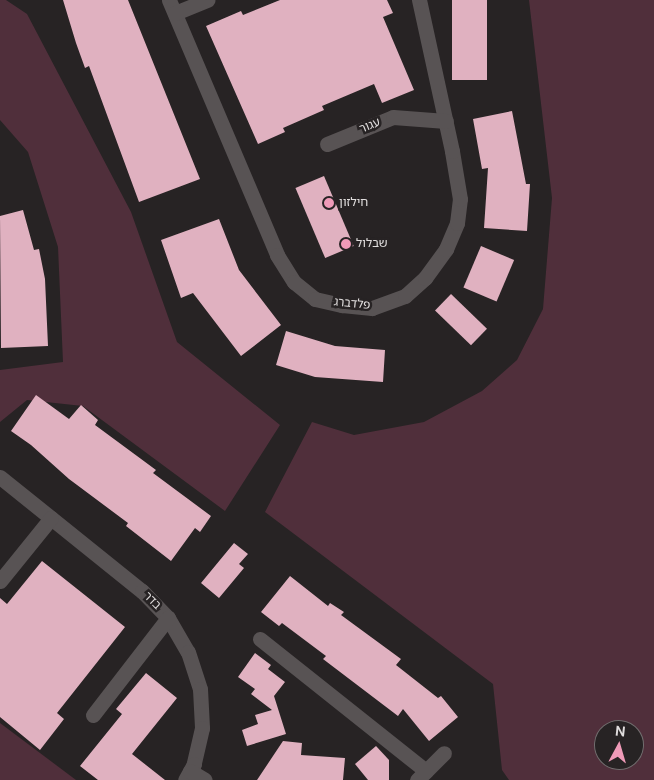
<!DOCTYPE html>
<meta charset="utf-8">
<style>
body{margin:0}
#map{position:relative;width:654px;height:780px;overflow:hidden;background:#272324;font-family:"DM Sans","Noto Sans Hebrew",sans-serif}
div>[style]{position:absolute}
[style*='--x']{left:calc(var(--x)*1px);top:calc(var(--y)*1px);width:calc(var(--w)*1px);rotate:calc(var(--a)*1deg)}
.green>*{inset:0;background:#502f3b}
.building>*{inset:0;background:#e0b1c0;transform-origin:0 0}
.street>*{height:15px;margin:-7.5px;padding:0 7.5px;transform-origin:7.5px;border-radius:7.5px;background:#585354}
.dots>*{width:14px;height:14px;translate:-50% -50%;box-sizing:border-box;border:2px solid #272324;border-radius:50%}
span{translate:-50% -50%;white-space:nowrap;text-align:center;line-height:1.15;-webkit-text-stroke:5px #272324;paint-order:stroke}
.street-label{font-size:12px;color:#e0dddd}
.poi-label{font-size:12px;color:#e0dddd}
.left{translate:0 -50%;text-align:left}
.north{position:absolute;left:594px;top:720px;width:50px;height:50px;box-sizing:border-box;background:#272324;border:1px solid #716d6e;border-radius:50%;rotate:6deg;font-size:14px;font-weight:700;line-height:20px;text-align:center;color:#e0dddd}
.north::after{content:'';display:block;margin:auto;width:18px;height:22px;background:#ef9ab8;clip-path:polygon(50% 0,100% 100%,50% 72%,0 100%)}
</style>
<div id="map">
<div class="green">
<div style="clip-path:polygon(0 0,6px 0,27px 14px,131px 212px,177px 342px,280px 425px,225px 511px,83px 406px,27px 400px,0 422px,0 370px,63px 362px,58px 247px,28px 152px,0 120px)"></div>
<div style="clip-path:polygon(evenodd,529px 0,654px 0,654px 780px,509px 780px,502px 770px,493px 684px,265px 512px,312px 422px,354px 435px,424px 422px,482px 391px,517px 360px,543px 309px,552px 198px,529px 0,604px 730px,634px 730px,634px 760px,604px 760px,604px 730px)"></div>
<div style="clip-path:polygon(0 723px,76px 780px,0 780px)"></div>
</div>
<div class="building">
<div style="clip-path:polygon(63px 0,128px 0,200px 179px,139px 202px,89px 66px,85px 68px,76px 43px)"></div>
<div style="clip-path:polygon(280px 0,387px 0,393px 13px,383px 17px,414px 90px,382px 103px,374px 84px,322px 106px,324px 110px,283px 128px,285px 132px,258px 144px,206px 26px,241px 11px,243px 15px)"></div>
<div style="left:452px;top:0;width:35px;height:80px"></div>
<div style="clip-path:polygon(512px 111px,526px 184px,530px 184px,527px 231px,484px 228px,488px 168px,482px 169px,473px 119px)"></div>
<div style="left:324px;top:176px;width:76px;height:31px;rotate:67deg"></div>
<div style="clip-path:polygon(23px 210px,34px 250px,39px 249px,45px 279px,48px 346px,1px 348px,0 216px)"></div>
<div style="clip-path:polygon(219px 219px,239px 270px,281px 325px,241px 356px,193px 293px,181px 298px,161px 240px)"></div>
<div style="left:481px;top:246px;width:36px;height:45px;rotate:23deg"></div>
<div style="left:451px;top:294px;width:50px;height:23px;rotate:44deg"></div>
<div style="clip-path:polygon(286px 331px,335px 346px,385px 350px,383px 382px,315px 377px,276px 365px)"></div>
<div style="clip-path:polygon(36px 395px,69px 419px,81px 405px,98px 420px,95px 425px,156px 470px,153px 473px,211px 516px,200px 532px,195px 528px,171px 561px,126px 526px,128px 523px,69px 479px,31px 445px,11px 431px)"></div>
<div style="clip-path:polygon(234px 543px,248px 554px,239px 564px,244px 568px,219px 598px,201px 583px)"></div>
<div style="clip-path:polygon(42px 561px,125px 627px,57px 713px,64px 719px,40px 750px,0 717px,0 598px,7px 604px)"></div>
<div style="clip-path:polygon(290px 576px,328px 606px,330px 603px,344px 612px,341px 615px,401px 659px,396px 665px,438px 698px,441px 696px,458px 717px,429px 741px,403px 709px,398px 716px,323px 659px,326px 656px,282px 623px,279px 626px,261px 612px)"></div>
<div style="clip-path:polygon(255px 653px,271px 665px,268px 669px,285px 682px,274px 696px,286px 734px,247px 746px,242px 730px,258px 724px,255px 715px,272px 710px,251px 694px,255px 689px,238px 677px)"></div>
<div style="clip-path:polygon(146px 673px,177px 698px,132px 754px,165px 780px,98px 780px,80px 766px,122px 714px,116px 709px)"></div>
<div style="clip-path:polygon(283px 741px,302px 743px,301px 755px,345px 758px,343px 780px,257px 780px)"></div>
<div style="clip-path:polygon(376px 746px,389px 760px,389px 780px,368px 780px,355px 764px)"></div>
</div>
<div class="street">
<div style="--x:169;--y:0;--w:277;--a:67"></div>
<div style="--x:277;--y:255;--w:32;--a:58"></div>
<div style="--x:294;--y:282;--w:27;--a:39"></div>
<div style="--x:315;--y:299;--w:28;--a:13"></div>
<div style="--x:342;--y:305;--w:30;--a:6"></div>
<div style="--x:372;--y:308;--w:35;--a:-20"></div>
<div style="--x:405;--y:296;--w:27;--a:-42"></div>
<div style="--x:425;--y:278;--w:36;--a:-54"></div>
<div style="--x:446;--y:249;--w:28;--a:-67"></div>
<div style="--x:457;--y:223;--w:24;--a:-83"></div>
<div style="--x:460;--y:199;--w:49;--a:-99.5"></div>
<div style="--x:452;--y:151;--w:155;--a:-102.3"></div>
<div style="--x:175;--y:13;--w:35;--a:-22"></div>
<div style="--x:327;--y:144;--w:71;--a:-22.2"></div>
<div style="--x:393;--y:117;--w:53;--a:4.3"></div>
<div style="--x:0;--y:477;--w:182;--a:38.8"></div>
<div style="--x:142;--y:591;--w:37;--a:46"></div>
<div style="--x:168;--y:618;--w:39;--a:60"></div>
<div style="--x:188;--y:652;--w:39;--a:72"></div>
<div style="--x:200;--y:689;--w:39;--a:87"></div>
<div style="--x:202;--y:728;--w:37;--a:103"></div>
<div style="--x:194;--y:764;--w:18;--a:119"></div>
<div style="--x:0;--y:581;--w:81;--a:-51"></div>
<div style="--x:260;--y:639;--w:212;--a:38.5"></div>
<div style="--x:93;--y:715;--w:123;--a:-52.3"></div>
<div style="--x:190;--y:771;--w:17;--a:31"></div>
<div style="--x:417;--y:780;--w:38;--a:-45"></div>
</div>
<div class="dots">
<div style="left:329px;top:203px;background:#ef9ab8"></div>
<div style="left:346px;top:244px;background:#ef9ab8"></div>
</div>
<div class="street-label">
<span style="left:370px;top:126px;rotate:-22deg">עגור</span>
<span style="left:352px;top:304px;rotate:6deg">פלדברג</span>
<span style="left:152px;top:601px;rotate:45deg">בדר</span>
</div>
<div class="poi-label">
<span class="left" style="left:339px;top:203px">חילזון</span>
<span class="left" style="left:356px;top:244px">שבלול</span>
</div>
<div class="north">N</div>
</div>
